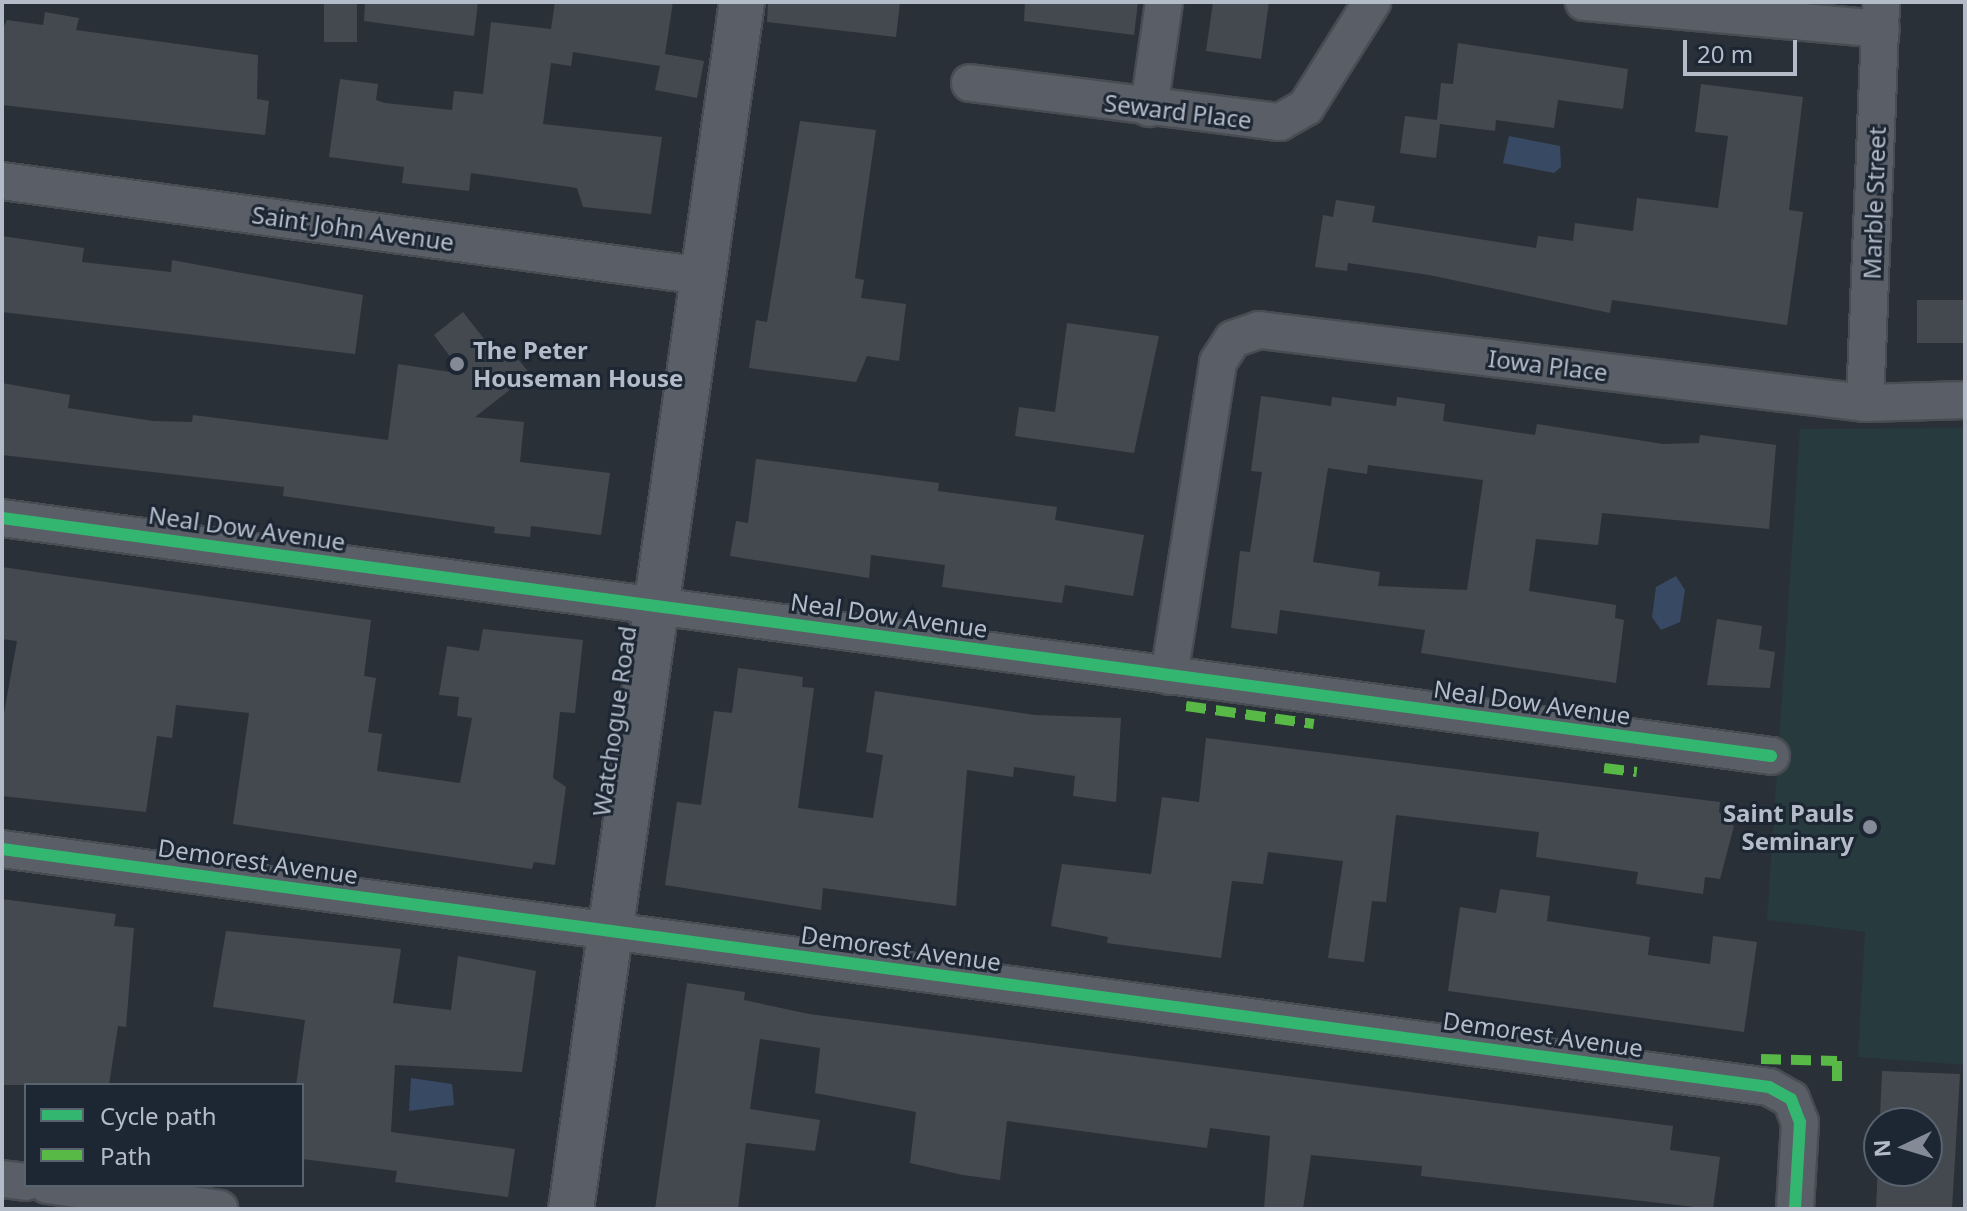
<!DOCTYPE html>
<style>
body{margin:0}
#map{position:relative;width:1967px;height:1211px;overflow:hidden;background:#2a3038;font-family:"Noto Sans",sans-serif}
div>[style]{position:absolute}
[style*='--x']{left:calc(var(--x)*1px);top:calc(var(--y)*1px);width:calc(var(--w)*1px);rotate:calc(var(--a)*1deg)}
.green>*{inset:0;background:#273a3e}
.water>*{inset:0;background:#384963}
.building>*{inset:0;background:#444950;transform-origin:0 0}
.roads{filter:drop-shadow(2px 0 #484c53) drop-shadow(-2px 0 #484c53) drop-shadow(0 2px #484c53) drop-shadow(0 -2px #484c53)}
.minor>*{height:36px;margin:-18px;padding:0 18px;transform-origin:18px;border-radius:18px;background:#5a5e66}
.tertiary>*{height:44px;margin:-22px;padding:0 22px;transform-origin:22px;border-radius:22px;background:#5a5e66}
.quiet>*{height:10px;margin-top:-5px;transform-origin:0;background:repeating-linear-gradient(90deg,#58b947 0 20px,transparent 0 30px)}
.cycleway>*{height:12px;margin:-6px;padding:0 6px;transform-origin:6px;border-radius:6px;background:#33b770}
.dots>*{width:22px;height:22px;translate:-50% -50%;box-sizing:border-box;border:4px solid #1d2633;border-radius:50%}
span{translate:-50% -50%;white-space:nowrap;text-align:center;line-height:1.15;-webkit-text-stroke:6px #1d2633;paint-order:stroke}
.street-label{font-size:24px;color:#b4bcc9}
.poi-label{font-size:24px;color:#b4bcc9;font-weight:700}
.left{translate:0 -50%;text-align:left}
.right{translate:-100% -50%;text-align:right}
.frame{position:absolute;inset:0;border:4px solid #b4bcc9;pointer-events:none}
.legend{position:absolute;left:24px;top:1083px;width:280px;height:104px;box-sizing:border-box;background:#1d2633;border:2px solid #59626f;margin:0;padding:10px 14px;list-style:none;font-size:24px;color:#b4bcc9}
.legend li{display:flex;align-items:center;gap:16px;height:40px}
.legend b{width:40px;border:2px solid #59626f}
.north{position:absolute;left:1863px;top:1107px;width:80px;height:80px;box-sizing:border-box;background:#1d2633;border:2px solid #59626f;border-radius:50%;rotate:266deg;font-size:22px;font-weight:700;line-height:32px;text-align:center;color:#b4bcc9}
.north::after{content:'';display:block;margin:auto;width:28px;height:36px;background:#848b96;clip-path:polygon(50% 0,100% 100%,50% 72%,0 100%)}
.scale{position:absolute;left:1683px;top:40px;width:114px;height:36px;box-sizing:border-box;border:4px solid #b4bcc9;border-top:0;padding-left:10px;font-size:24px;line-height:28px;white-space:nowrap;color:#b4bcc9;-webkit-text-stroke:6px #1d2633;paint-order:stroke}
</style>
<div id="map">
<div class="green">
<div style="clip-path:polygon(1965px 428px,1965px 1065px,1858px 1057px,1865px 932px,1767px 920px,1800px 429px)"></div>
</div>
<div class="water">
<div style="clip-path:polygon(1509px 136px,1560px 146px,1561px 167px,1554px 173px,1503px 163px)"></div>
<div style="clip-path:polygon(1676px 576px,1685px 590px,1680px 622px,1661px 630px,1652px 617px,1656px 587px)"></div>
<div style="clip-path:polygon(411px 1078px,452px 1084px,454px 1105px,409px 1111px)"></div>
</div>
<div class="building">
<div style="left:324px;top:2px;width:33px;height:40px"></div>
<div style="clip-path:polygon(365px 2px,478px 2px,474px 36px,364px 21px)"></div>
<div style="clip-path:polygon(555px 2px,673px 2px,665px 54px,704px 61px,697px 98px,655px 90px,660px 66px,573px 52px,571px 66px,551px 63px,543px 124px,662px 137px,651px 214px,583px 207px,577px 188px,471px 173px,469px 191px,402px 183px,404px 167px,329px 157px,340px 79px,378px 84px,376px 100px,385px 103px,452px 110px,454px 91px,483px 94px,491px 22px,551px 29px)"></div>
<div style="clip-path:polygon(768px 2px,900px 2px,896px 37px,767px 22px)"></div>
<div style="clip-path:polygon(1025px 2px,1138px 2px,1134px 35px,1024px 21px)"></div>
<div style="clip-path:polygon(1213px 2px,1269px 2px,1261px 59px,1206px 51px)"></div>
<div style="clip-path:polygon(45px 12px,79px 18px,76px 30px,258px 55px,257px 99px,269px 101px,265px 135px,2px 105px,2px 30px,7px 20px,43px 25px)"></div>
<div style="clip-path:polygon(1458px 43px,1628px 69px,1623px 109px,1558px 100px,1554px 128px,1496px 120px,1495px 131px,1440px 124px,1436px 158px,1400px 153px,1405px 116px,1437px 120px,1441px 83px,1453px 84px)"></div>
<div style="clip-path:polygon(1701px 84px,1803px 97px,1789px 210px,1803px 212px,1787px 325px,1612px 300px,1610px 313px,1429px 275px,1348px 263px,1347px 271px,1315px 267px,1323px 215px,1333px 217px,1336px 200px,1375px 206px,1372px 222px,1536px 248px,1538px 236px,1573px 241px,1575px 223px,1633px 231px,1637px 198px,1718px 208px,1728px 136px,1695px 132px)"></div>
<div style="clip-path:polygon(800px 121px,876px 130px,855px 278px,864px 280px,861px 298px,906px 304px,899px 361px,867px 356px,856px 382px,749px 368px,756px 320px,767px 322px)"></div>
<div style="clip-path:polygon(2px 236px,84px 248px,82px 262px,171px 272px,172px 260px,363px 295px,355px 354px,2px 312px)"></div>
<div style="left:1965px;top:300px;width:43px;height:48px;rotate:90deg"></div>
<div style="clip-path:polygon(463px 312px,499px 358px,510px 349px,530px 374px,475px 417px,524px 422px,520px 462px,610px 473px,601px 535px,531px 526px,530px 537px,494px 533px,495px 527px,283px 496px,284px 487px,2px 455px,2px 383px,70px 395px,68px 408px,153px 421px,192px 422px,193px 415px,388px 440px,398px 364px,463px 374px,434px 335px)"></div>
<div style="clip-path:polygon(1067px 323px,1159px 336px,1134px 453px,1015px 436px,1019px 407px,1055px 412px)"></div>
<div style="clip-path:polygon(evenodd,1261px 396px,1331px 406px,1332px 397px,1396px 406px,1397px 397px,1445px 404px,1443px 421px,1535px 435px,1537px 424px,1663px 444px,1699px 443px,1700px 435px,1776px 445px,1769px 529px,1602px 513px,1598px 545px,1536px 539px,1529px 591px,1616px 605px,1615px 618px,1624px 620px,1616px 683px,1421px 653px,1425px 630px,1280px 610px,1277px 634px,1231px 628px,1240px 551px,1250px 552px,1262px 472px,1251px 471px,1261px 396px,1368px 465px,1483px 480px,1467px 590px,1378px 586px,1380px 572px,1313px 562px,1328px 468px,1367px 474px,1368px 465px)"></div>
<div style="clip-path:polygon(756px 459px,939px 483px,938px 491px,1057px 507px,1055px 520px,1144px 535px,1133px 596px,1065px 585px,1062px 603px,942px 587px,945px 565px,871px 555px,869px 578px,730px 556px,736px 521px,748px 523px)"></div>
<div style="clip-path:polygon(2px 567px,371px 620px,364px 676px,376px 678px,368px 732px,382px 734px,377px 771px,460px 783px,472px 718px,457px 716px,459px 697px,439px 695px,447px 646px,479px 651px,483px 629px,583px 640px,575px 713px,560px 712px,553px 778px,566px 787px,555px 865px,534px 862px,532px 869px,233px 824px,249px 713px,176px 705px,172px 738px,157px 736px,146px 812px,2px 796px,2px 724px,17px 641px,2px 639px)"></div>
<div style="clip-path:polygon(1717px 619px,1762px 626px,1759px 649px,1775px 652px,1770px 688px,1707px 685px)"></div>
<div style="clip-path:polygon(738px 668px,803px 677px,802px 687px,814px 688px,798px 808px,873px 818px,883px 755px,866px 752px,875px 691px,1035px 715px,1121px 718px,1116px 802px,1073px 796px,1075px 776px,1014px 767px,1013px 777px,967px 770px,956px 906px,823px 888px,821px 910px,665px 885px,677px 802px,701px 805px,714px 711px,732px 713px)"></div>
<div style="clip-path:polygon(1206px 738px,1720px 802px,1719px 812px,1734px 826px,1720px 879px,1705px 877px,1703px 894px,1636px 884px,1638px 872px,1536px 857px,1539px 832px,1396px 815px,1386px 902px,1372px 901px,1364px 962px,1328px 958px,1343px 861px,1268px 852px,1263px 884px,1232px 881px,1221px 958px,1107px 943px,1108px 937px,1051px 926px,1062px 864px,1151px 874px,1162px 797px,1199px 802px)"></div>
<div style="clip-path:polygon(1500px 889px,1550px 896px,1547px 921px,1650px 937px,1648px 955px,1710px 964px,1713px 936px,1757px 942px,1744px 1032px,1448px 991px,1460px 907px,1496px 913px)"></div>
<div style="clip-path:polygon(2px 899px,116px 914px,114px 926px,134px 928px,126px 1027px,118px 1026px,109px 1085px,2px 1085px)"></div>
<div style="clip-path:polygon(226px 931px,401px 949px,393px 1003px,451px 1010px,458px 956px,536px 971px,522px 1072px,395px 1065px,391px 1132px,515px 1149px,508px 1197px,395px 1182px,397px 1171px,302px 1159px,302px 1085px,296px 1085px,305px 1020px,213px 1007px)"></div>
<div style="clip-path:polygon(687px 983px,745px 992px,744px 1000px,809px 1014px,1673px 1126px,1670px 1150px,1720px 1157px,1713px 1209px,1421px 1176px,1422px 1166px,1311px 1155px,1303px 1209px,1264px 1209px,1270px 1136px,1210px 1128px,1207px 1148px,1007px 1121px,1000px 1180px,963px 1175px,910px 1163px,916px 1112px,815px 1093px,820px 1048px,760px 1039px,750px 1109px,820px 1120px,815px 1151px,746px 1143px,738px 1209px,655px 1209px)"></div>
<div style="clip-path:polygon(evenodd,1882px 1071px,1960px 1074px,1952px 1209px,1876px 1209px,1882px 1071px,1879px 1123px,1927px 1123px,1927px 1171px,1879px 1171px,1879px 1123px)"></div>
</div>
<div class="roads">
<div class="minor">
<div style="--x:1584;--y:2;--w:298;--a:5.2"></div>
<div style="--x:970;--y:83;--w:312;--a:7.2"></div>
<div style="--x:1280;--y:122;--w:30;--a:-30"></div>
<div style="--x:1306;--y:107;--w:124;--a:-57.8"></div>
<div style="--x:1149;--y:108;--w:107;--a:-81.9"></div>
<div style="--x:2;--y:181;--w:707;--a:7.72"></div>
<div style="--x:1865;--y:403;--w:401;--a:-87.7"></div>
<div style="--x:2;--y:518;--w:1785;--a:7.66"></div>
<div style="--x:1169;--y:676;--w:318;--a:-81.1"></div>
<div style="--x:1218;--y:362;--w:27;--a:-57"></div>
<div style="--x:1233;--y:339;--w:28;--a:-19"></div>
<div style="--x:1259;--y:330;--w:610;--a:6.87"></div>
<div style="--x:1865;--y:403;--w:100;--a:-1.7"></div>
<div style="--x:2;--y:849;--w:1783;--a:7.67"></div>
<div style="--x:1769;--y:1087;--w:25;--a:29"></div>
<div style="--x:1791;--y:1099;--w:25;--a:69"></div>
<div style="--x:1800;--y:1122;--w:87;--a:93.3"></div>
<div style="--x:2;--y:1179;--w:24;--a:7"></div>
<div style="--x:47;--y:1185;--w:174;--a:7.9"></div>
</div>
<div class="tertiary">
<div style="--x:571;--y:1209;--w:1219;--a:-81.94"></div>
</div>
</div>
<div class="quiet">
<div style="--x:1186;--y:706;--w:129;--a:8"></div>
<div style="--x:1604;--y:768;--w:33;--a:7"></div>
<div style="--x:1761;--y:1059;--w:76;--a:1.5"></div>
<div style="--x:1837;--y:1061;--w:22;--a:90"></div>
</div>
<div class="cycleway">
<div style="--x:2;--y:518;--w:1785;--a:7.66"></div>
<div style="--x:2;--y:849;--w:1783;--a:7.67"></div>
<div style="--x:1769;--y:1087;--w:25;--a:29"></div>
<div style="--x:1791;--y:1099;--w:25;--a:69"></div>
<div style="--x:1800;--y:1122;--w:87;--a:93.3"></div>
</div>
<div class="dots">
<div style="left:457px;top:364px;background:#848b96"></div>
<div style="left:1870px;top:827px;background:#848b96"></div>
</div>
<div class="street-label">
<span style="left:1178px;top:111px;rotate:7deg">Seward Place</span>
<span style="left:1874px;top:203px;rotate:-88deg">Marble Street</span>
<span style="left:353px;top:228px;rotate:8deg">Saint John Avenue</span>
<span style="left:1548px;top:365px;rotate:7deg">Iowa Place</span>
<span style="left:247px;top:528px;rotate:8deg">Neal Dow Avenue</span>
<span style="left:889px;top:615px;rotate:8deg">Neal Dow Avenue</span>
<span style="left:1532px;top:702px;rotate:8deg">Neal Dow Avenue</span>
<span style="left:614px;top:721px;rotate:-82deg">Watchogue Road</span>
<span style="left:258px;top:861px;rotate:8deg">Demorest Avenue</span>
<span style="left:901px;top:948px;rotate:8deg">Demorest Avenue</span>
<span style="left:1543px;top:1034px;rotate:8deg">Demorest Avenue</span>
</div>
<div class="poi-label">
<span class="left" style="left:473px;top:364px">The Peter<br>Houseman House</span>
<span class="right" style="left:1854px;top:827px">Saint Pauls<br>Seminary</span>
</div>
<div class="frame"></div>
<ul class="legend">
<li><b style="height:10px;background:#33b770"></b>Cycle path</li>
<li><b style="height:10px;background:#58b947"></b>Path</li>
</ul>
<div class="north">N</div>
<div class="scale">20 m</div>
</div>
